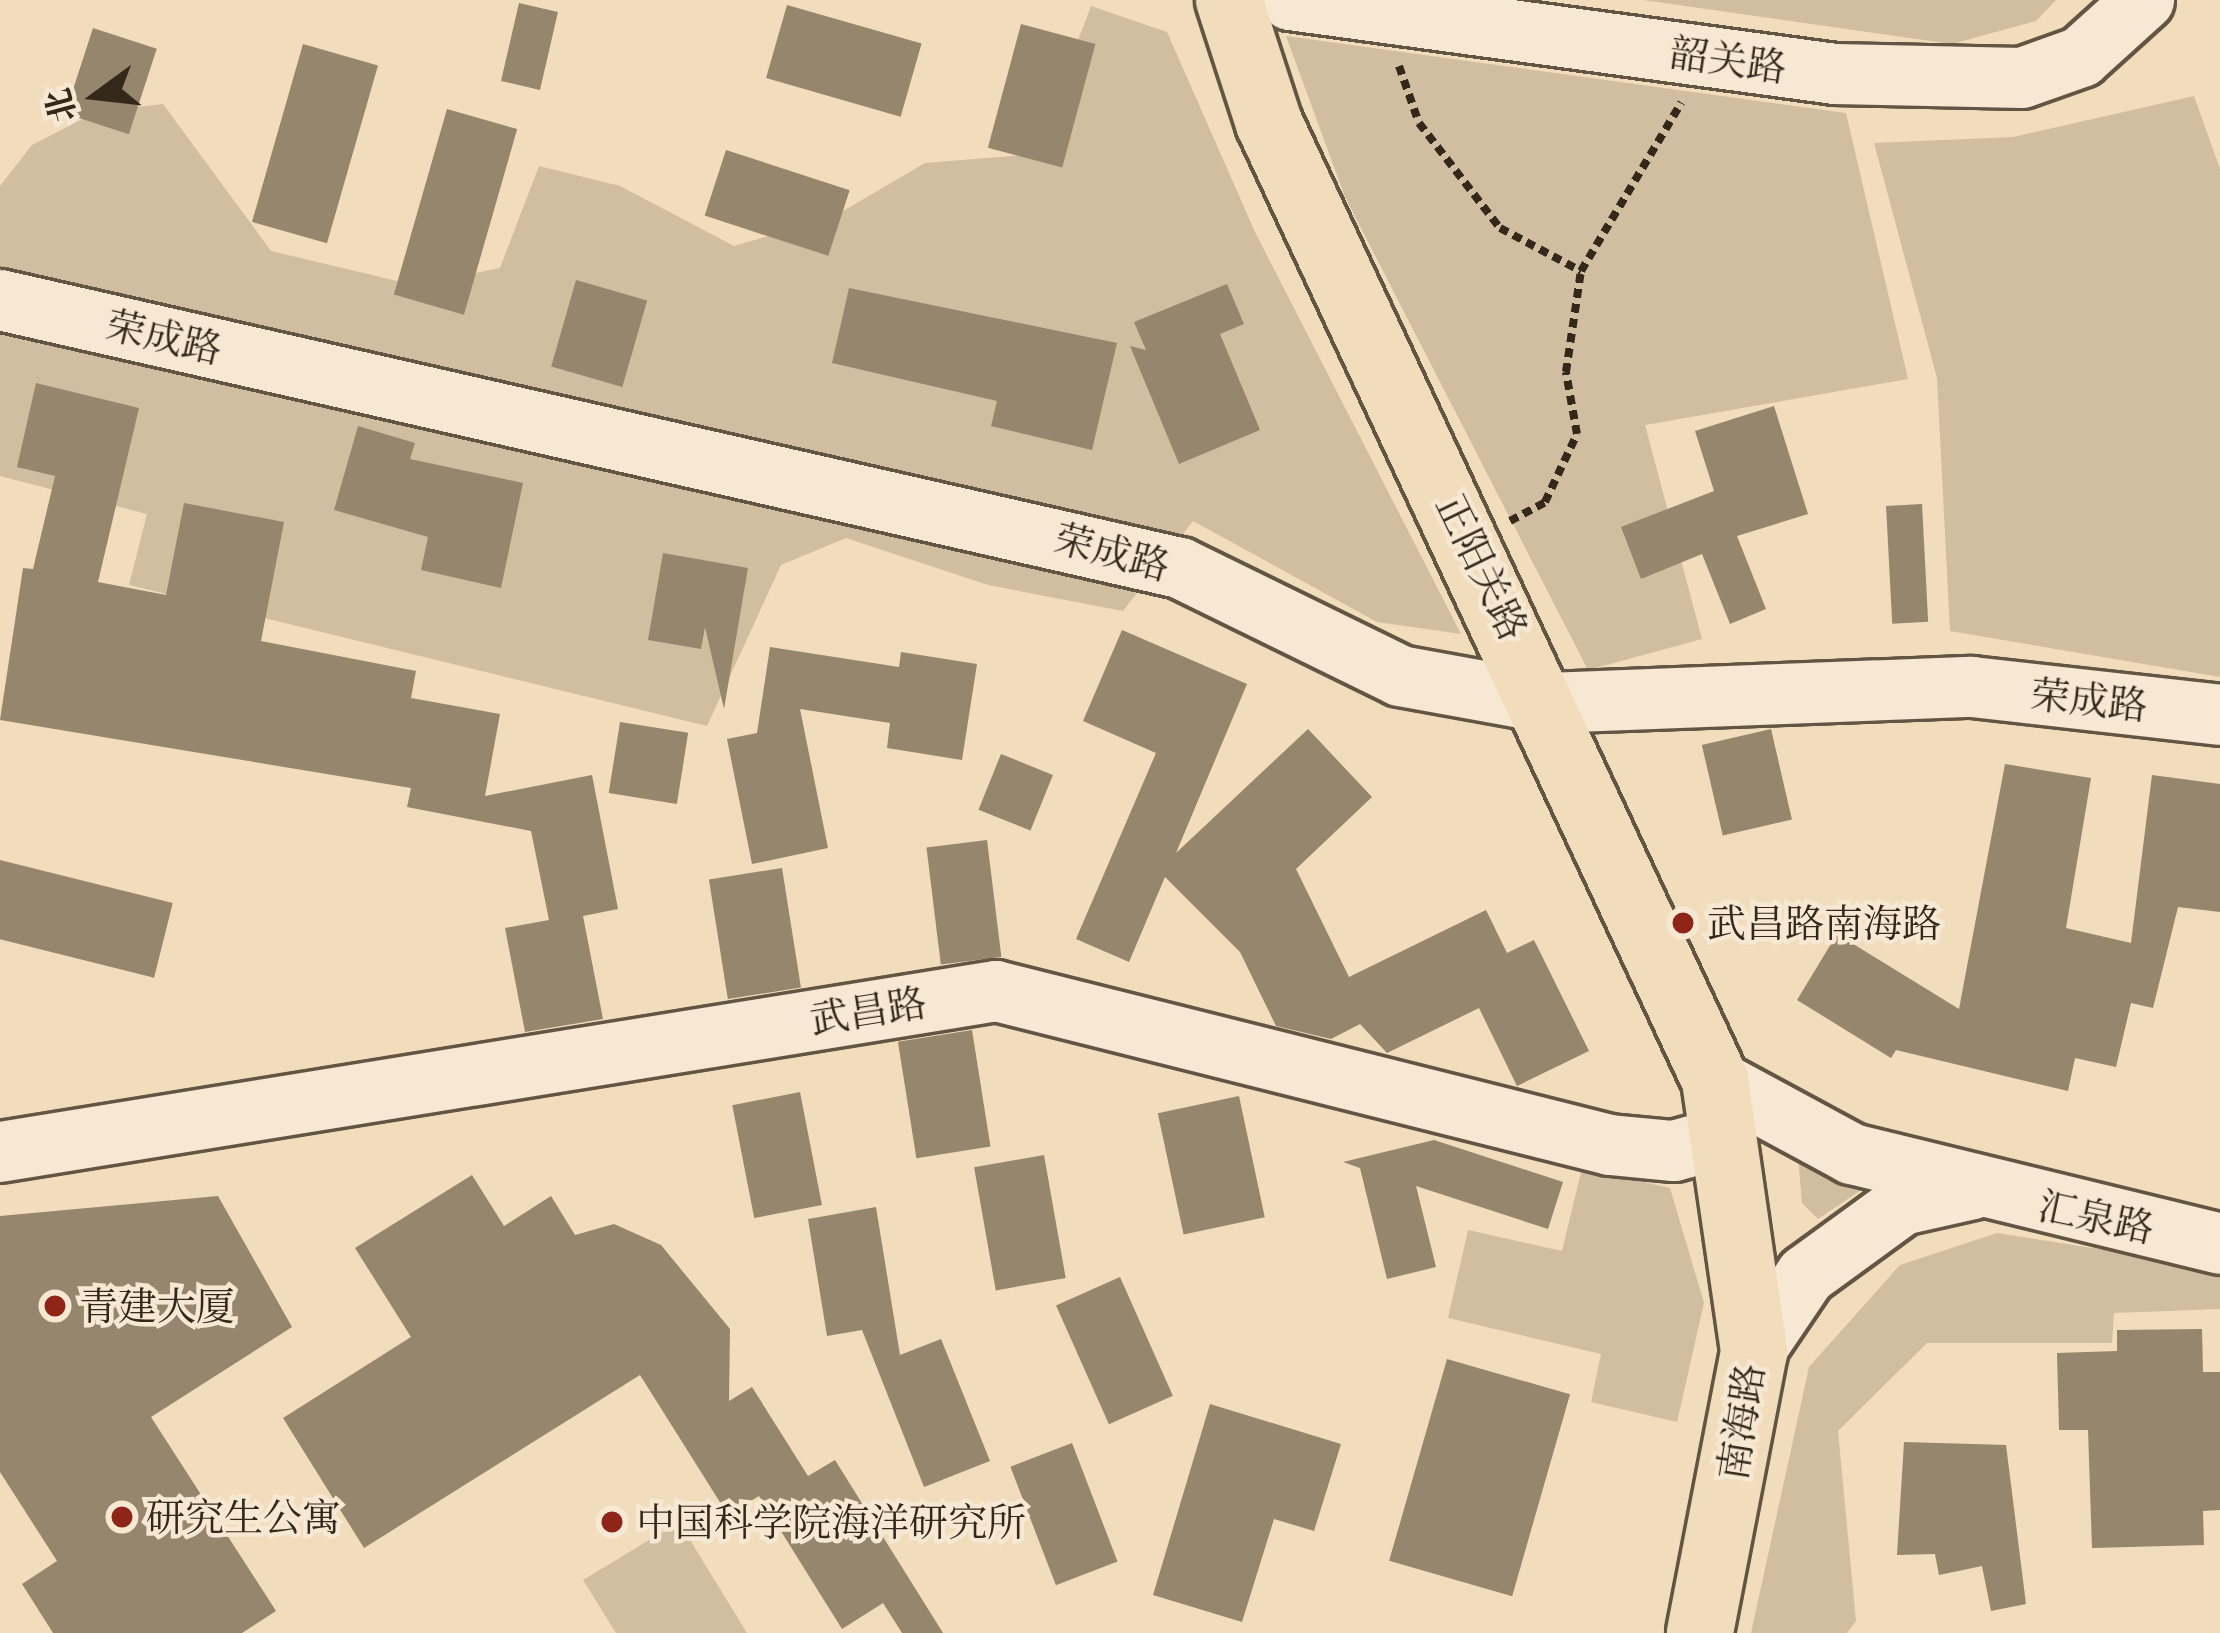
<!DOCTYPE html>
<meta charset="utf-8">
<style>
body{margin:0}
#map{position:relative;width:2220px;height:1633px;overflow:hidden;background:#f1dcbb;font-family:"Libre Caslon Text","Noto Serif SC",serif}
div>[style]{position:absolute}
[style*='--x']{left:calc(var(--x)*1px);top:calc(var(--y)*1px);width:calc(var(--w)*1px);rotate:calc(var(--a)*1deg)}
.green>*{inset:0;background:#d1bda0}
.building>*{inset:0;background:#96866e;transform-origin:0 0}
.path>*{height:8px;margin-top:-4px;transform-origin:0;background:repeating-linear-gradient(90deg,#34281b 0 9px,transparent 0 15px)}
.roads{filter:drop-shadow(3px 0 #635543) drop-shadow(-3px 0 #635543) drop-shadow(0 3px #635543) drop-shadow(0 -3px #635543)}
.minor>*{height:60px;margin:-30px;padding:0 30px;transform-origin:30px;border-radius:30px;background:#f6e8d3}
.major>*{height:66px;margin:-33px;padding:0 33px;transform-origin:33px;border-radius:33px;background:#f1dcbb}
.dots>*{width:33px;height:33px;translate:-50% -50%;box-sizing:border-box;border:6px solid #f6e8d3;border-radius:50%}
span{translate:-50% -50%;white-space:nowrap;text-align:center;line-height:1.15;-webkit-text-stroke:9px #f6e8d3;paint-order:stroke}
.street-label{font-size:39px;color:#34281b}
.poi-label{font-size:39px;color:#34281b}
.left{translate:0 -50%;text-align:left}
.north{position:absolute;left:36px;top:36px;width:120px;height:120px;-webkit-text-stroke:9px #f6e8d3;paint-order:stroke;rotate:255deg;font-size:33px;font-weight:700;line-height:48px;text-align:center;color:#34281b}
.north::after{content:'';display:block;margin:auto;width:42px;height:54px;background:#34281b;clip-path:polygon(50% 0,100% 100%,50% 72%,0 100%)}
</style>
<div id="map">
<div class="green">
<div style="clip-path:polygon(1643px 0,2056px 0,2036px 21px,1952px 44px)"></div>
<div style="clip-path:polygon(1091px 6px,1167px 32px,1255px 232px,1461px 634px,1377px 622px,1193px 521px,1123px 611px,988px 585px,846px 538px,781px 565px,707px 726px,129px 585px,147px 514px,0 476px,0 186px,32px 145px,96px 112px,163px 104px,271px 251px,414px 285px,500px 268px,539px 166px,620px 186px,734px 246px,833px 217px,925px 163px,1035px 154px)"></div>
<div style="clip-path:polygon(1286px 36px,1846px 113px,1908px 379px,1645px 425px,1702px 639px,1588px 670px,1345px 197px)"></div>
<div style="clip-path:polygon(2194px 96px,2220px 169px,2220px 677px,1950px 631px,1937px 378px,1874px 143px,2013px 137px)"></div>
<div style="clip-path:polygon(1797px 1145px,1882px 1176px,1818px 1219px,1802px 1203px)"></div>
<div style="clip-path:polygon(1582px 1168px,1670px 1188px,1704px 1303px,1677px 1422px,1591px 1402px,1601px 1354px,1448px 1318px,1468px 1230px,1562px 1251px)"></div>
<div style="clip-path:polygon(1997px 1233px,2220px 1268px,2220px 1309px,2114px 1313px,2112px 1343px,1927px 1343px,1838px 1431px,1856px 1621px,1847px 1633px,1751px 1633px,1809px 1367px,1900px 1265px)"></div>
<div style="clip-path:polygon(679px 1522px,747px 1633px,616px 1633px,583px 1580px)"></div>
</div>
<div class="building">
<div style="left:519px;top:3px;width:40px;height:80px;rotate:13deg"></div>
<div style="left:787px;top:5px;width:140px;height:76px;rotate:16deg"></div>
<div style="left:1021px;top:24px;width:77px;height:128px;rotate:15deg"></div>
<div style="left:93px;top:28px;width:67px;height:90px;rotate:18deg"></div>
<div style="left:303px;top:44px;width:78px;height:185px;rotate:16deg"></div>
<div style="left:447px;top:109px;width:73px;height:193px;rotate:16deg"></div>
<div style="left:726px;top:150px;width:130px;height:69px;rotate:18deg"></div>
<div style="left:576px;top:280px;width:74px;height:90px;rotate:16deg"></div>
<div style="clip-path:polygon(1227px 284px,1244px 324px,1220px 334px,1260px 430px,1179px 464px,1130px 346px,1146px 350px,1134px 322px)"></div>
<div style="clip-path:polygon(849px 288px,1117px 343px,1092px 450px,991px 426px,997px 401px,832px 363px)"></div>
<div style="clip-path:polygon(36px 383px,139px 408px,98px 582px,166px 595px,184px 503px,284px 522px,261px 641px,416px 671px,411px 698px,500px 714px,485px 796px,592px 775px,618px 909px,583px 916px,603px 1019px,525px 1032px,505px 928px,549px 920px,531px 831px,407px 807px,411px 788px,0 720px,23px 568px,33px 569px,55px 476px,17px 467px)"></div>
<div style="clip-path:polygon(1774px 406px,1808px 514px,1737px 536px,1766px 609px,1730px 624px,1702px 554px,1641px 579px,1621px 527px,1714px 491px,1695px 431px)"></div>
<div style="clip-path:polygon(358px 426px,415px 443px,410px 459px,523px 483px,501px 588px,421px 570px,428px 537px,334px 510px)"></div>
<div style="left:1922px;top:504px;width:118px;height:36px;rotate:87deg"></div>
<div style="clip-path:polygon(663px 553px,748px 568px,724px 709px,705px 627px,701px 649px,648px 640px)"></div>
<div style="clip-path:polygon(1122px 630px,1247px 684px,1176px 853px,1308px 729px,1372px 797px,1296px 869px,1349px 977px,1486px 910px,1507px 953px,1534px 940px,1589px 1051px,1517px 1086px,1479px 1008px,1387px 1053px,1360px 1024px,1331px 1039px,1276px 1026px,1240px 952px,1165px 877px,1129px 962px,1076px 939px,1156px 753px,1083px 721px)"></div>
<div style="clip-path:polygon(770px 647px,899px 667px,901px 652px,977px 664px,962px 760px,887px 748px,890px 723px,800px 709px,828px 848px,752px 864px,727px 739px,757px 733px)"></div>
<div style="left:620px;top:722px;width:69px;height:72px;rotate:9deg"></div>
<div style="left:1771px;top:729px;width:93px;height:71px;rotate:77deg"></div>
<div style="left:1001px;top:754px;width:56px;height:60px;rotate:22deg"></div>
<div style="clip-path:polygon(2005px 764px,2091px 778px,2066px 928px,2131px 943px,2152px 775px,2220px 784px,2220px 912px,2178px 907px,2153px 1008px,2131px 1003px,2116px 1067px,2075px 1058px,2068px 1091px,1896px 1050px,1891px 1058px,1797px 1000px,1837px 934px,1959px 1009px)"></div>
<div style="left:987px;top:840px;width:118px;height:61px;rotate:83deg"></div>
<div style="left:0;top:860px;width:178px;height:77px;rotate:14deg"></div>
<div style="left:782px;top:868px;width:121px;height:74px;rotate:81deg"></div>
<div style="left:972px;top:1030px;width:118px;height:75px;rotate:81deg"></div>
<div style="left:800px;top:1092px;width:115px;height:69px;rotate:79deg"></div>
<div style="left:1239px;top:1096px;width:124px;height:83px;rotate:78deg"></div>
<div style="clip-path:polygon(1434px 1140px,1563px 1182px,1548px 1229px,1416px 1186px,1436px 1267px,1387px 1279px,1360px 1168px,1343px 1162px)"></div>
<div style="left:1044px;top:1155px;width:125px;height:71px;rotate:80deg"></div>
<div style="clip-path:polygon(472px 1175px,504px 1226px,551px 1196px,575px 1235px,614px 1224px,661px 1245px,730px 1329px,729px 1401px,752px 1387px,808px 1476px,835px 1460px,943px 1633px,902px 1633px,883px 1603px,842px 1629px,759px 1496px,728px 1515px,640px 1375px,364px 1548px,283px 1418px,411px 1337px,355px 1248px)"></div>
<div style="clip-path:polygon(218px 1196px,292px 1327px,151px 1417px,276px 1611px,242px 1633px,53px 1633px,22px 1584px,57px 1561px,0 1472px,0 1216px)"></div>
<div style="clip-path:polygon(876px 1207px,900px 1355px,941px 1339px,990px 1461px,924px 1487px,862px 1330px,827px 1336px,808px 1219px)"></div>
<div style="left:1120px;top:1277px;width:130px;height:70px;rotate:66deg"></div>
<div style="clip-path:polygon(2202px 1329px,2203px 1372px,2220px 1372px,2220px 1510px,2203px 1511px,2204px 1545px,2092px 1548px,2088px 1430px,2059px 1430px,2057px 1353px,2117px 1351px,2117px 1330px)"></div>
<div style="left:1447px;top:1359px;width:128px;height:210px;rotate:16deg"></div>
<div style="clip-path:polygon(1210px 1404px,1341px 1444px,1314px 1531px,1274px 1519px,1242px 1622px,1153px 1595px)"></div>
<div style="clip-path:polygon(1904px 1442px,2006px 1445px,2026px 1604px,1991px 1611px,1982px 1566px,1939px 1575px,1935px 1554px,1897px 1555px)"></div>
<div style="left:1072px;top:1443px;width:127px;height:66px;rotate:69deg"></div>
</div>
<div class="path">
<div style="--x:1399;--y:66;--w:60;--a:70.7"></div>
<div style="--x:1419;--y:123;--w:133;--a:52.4"></div>
<div style="--x:1500;--y:228;--w:92;--a:28"></div>
<div style="--x:1510;--y:521;--w:40;--a:-28"></div>
<div style="--x:1545;--y:502;--w:75;--a:-64.8"></div>
<div style="--x:1577;--y:434;--w:63;--a:-100.1"></div>
<div style="--x:1566;--y:372;--w:102;--a:-81.6"></div>
<div style="--x:1581;--y:271;--w:196;--a:-59.2"></div>
</div>
<div class="roads">
<div class="minor">
<div style="--x:1290;--y:0;--w:550;--a:7.73"></div>
<div style="--x:1835;--y:74;--w:187;--a:1.2"></div>
<div style="--x:2022;--y:78;--w:63;--a:-19.6"></div>
<div style="--x:2081;--y:57;--w:85;--a:-42.1"></div>
<div style="--x:0;--y:300;--w:1210;--a:12.8"></div>
<div style="--x:1180;--y:568;--w:245;--a:26.1"></div>
<div style="--x:1400;--y:676;--w:150;--a:10.3"></div>
<div style="--x:1548;--y:703;--w:424;--a:-2.2"></div>
<div style="--x:1972;--y:687;--w:250;--a:6.4"></div>
<div style="--x:1715;--y:1080;--w:156;--a:28.4"></div>
<div style="--x:1852;--y:1154;--w:379;--a:13.7"></div>
<div style="--x:0;--y:1152;--w:1009;--a:-9.18"></div>
<div style="--x:996;--y:991;--w:633;--a:14.08"></div>
<div style="--x:1610;--y:1145;--w:64;--a:5.4"></div>
<div style="--x:1674;--y:1151;--w:53;--a:-15.4"></div>
<div style="--x:1754;--y:1352;--w:93;--a:-56"></div>
<div style="--x:1806;--y:1275;--w:119;--a:-36.1"></div>
<div style="--x:1902;--y:1205;--w:73;--a:-12.7"></div>
</div>
<div class="major">
<div style="--x:1229;--y:0;--w:129;--a:72"></div>
<div style="--x:1269;--y:123;--w:1056;--a:65.01"></div>
<div style="--x:1715;--y:1080;--w:275;--a:81.8"></div>
<div style="--x:1754;--y:1352;--w:286;--a:100.9"></div>
</div>
</div>
<div class="dots">
<div style="left:1683px;top:923px;background:#8f2418"></div>
<div style="left:55px;top:1306px;background:#8f2418"></div>
<div style="left:122px;top:1517px;background:#8f2418"></div>
<div style="left:612px;top:1522px;background:#8f2418"></div>
</div>
<div class="street-label">
<span style="left:1728px;top:60px;rotate:8deg">韶关路</span>
<span style="left:164px;top:337px;rotate:13deg">荣成路</span>
<span style="left:1112px;top:552px;rotate:15deg">荣成路</span>
<span style="left:1482px;top:567px;rotate:64deg">正阳关路</span>
<span style="left:2089px;top:700px;rotate:6deg">荣成路</span>
<span style="left:868px;top:1011px;rotate:-9deg">武昌路</span>
<span style="left:2096px;top:1217px;rotate:12deg">汇泉路</span>
<span style="left:1741px;top:1422px;rotate:-81deg">南海路</span>
</div>
<div class="poi-label">
<span class="left" style="left:1707px;top:923px">武昌路南海路</span>
<span class="left" style="left:79px;top:1306px">青建大厦</span>
<span class="left" style="left:146px;top:1517px">研究生公寓</span>
<span class="left" style="left:636px;top:1522px">中国科学院海洋研究所</span>
</div>
<div class="north">北</div>
</div>
